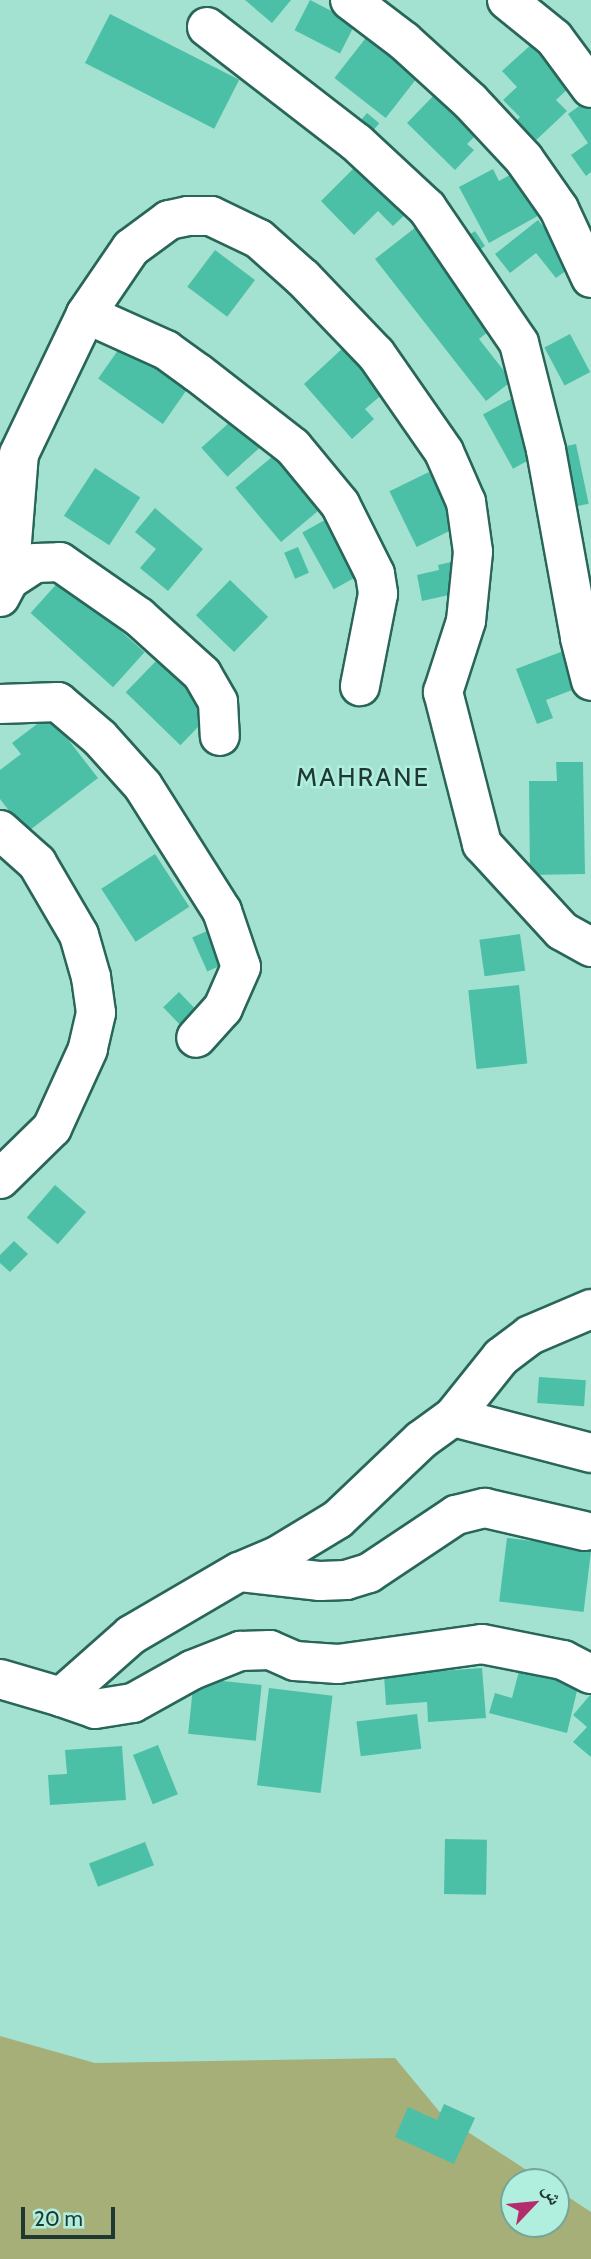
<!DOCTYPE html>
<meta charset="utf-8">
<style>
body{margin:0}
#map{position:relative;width:591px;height:2259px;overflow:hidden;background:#a3e1d0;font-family:Cabin,"Noto Naskh Arabic",sans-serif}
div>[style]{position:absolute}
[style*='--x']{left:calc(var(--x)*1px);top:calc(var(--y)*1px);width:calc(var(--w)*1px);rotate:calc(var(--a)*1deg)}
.green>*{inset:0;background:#a6af78}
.building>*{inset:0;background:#4bc0a7;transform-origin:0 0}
.roads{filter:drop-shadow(2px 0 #296659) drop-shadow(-2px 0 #296659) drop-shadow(0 2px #296659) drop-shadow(0 -2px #296659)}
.minor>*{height:38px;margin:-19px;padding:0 19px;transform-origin:19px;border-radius:19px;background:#fff}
span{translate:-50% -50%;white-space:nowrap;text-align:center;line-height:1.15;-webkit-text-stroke:5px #b0eedd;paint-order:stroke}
.quarter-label{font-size:26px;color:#1f3832;letter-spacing:2px}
.north{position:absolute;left:500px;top:2168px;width:70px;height:70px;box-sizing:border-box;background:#b0eedd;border:2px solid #76a599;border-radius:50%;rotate:64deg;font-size:19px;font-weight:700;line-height:28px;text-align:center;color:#1f3832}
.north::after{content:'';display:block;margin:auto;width:24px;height:32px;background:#b42c6d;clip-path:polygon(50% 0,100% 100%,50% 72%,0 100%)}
.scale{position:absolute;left:21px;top:2207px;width:94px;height:32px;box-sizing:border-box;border:4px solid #1f3832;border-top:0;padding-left:9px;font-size:21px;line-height:24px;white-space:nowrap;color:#1f3832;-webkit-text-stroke:5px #b0eedd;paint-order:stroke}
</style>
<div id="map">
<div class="green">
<div style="clip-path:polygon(0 2036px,95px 2063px,395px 2058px,443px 2116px,545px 2182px,514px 2182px,514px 2224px,556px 2224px,556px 2189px,591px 2212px,591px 2259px,0 2259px)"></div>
</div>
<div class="building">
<div style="clip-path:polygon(245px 0,291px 0,272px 23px)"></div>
<div style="left:310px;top:0;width:51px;height:34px;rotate:27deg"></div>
<div style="left:110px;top:14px;width:145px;height:55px;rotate:27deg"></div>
<div style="left:372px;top:30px;width:65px;height:61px;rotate:38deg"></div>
<div style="clip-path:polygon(534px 42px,573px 84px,556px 100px,567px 111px,533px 143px,514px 123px,520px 117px,503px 100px,517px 87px,502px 71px)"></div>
<div style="clip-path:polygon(439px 90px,480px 131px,467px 144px,474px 150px,455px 170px,407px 123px)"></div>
<div style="clip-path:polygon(586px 101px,591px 108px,591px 172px,586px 176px,571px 155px,588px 143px,568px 114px)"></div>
<div style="left:367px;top:113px;width:16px;height:22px;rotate:40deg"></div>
<div style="clip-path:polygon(365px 157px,414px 206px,393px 226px,378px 211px,354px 235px,321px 201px)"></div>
<div style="clip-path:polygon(493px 169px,499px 181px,519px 170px,543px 213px,489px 243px,459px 187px)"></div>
<div style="clip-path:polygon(538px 220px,574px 265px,556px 278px,536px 253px,510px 273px,495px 254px)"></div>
<div style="clip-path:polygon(420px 224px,498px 324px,479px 339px,512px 381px,486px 401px,375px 259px)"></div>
<div style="left:475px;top:231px;width:18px;height:22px;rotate:56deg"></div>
<div style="left:215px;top:250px;width:50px;height:46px;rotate:37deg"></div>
<div style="left:570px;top:334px;width:43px;height:29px;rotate:62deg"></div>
<div style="left:128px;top:336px;width:79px;height:52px;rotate:35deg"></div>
<div style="clip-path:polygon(344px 347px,385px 392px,365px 409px,374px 419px,352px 439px,304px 384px)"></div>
<div style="left:511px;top:399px;width:62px;height:32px;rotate:61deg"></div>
<div style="left:240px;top:413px;width:39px;height:52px;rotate:48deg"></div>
<div style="left:576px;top:444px;width:61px;height:21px;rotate:78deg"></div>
<div style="left:279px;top:451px;width:71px;height:57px;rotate:50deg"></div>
<div style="left:95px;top:468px;width:54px;height:57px;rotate:33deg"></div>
<div style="left:429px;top:472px;width:62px;height:44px;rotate:64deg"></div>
<div style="clip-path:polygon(155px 508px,203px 549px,168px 591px,140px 568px,156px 549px,135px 532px)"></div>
<div style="left:332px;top:516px;width:65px;height:34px;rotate:61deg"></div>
<div style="left:298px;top:547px;width:28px;height:15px;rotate:67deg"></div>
<div style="clip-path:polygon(451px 562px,458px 593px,422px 601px,417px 575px,439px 570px,438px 565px)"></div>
<div style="left:62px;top:578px;width:111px;height:47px;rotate:42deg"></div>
<div style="left:230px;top:580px;width:53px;height:49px;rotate:44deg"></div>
<div style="clip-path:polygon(566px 650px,580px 687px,546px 700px,553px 718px,537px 724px,516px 669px)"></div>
<div style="left:157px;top:660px;width:76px;height:45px;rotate:44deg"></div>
<div style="clip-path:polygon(49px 715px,98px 778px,26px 833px,0 799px,0 770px,21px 754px,12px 743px)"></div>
<div style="clip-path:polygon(556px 762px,583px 762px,585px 874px,530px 875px,529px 781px,557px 781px)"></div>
<div style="left:155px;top:854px;width:63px;height:64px;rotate:57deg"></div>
<div style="left:216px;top:927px;width:37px;height:26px;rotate:66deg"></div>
<div style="left:520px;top:934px;width:37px;height:41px;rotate:82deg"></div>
<div style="left:519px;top:985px;width:79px;height:51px;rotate:84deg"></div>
<div style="left:179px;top:992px;width:28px;height:22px;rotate:46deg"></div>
<div style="left:55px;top:1185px;width:41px;height:43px;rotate:41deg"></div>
<div style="clip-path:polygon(14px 1241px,28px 1254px,10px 1272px,0 1263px,0 1255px)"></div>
<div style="left:539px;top:1377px;width:47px;height:26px;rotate:4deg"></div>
<div style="left:507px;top:1538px;width:85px;height:64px;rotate:7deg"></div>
<div style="clip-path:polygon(521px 1663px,580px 1678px,567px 1733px,489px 1713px,495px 1693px,512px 1698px)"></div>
<div style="clip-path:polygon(482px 1668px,486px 1718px,428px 1722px,427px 1702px,386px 1705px,384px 1675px)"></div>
<div style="left:194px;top:1678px;width:68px;height:56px;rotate:6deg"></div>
<div style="left:269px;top:1688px;width:64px;height:98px;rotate:7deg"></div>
<div style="clip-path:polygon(591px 1694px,591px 1757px,573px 1742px,587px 1727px,573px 1715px)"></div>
<div style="left:417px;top:1714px;width:35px;height:61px;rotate:83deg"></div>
<div style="left:158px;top:1745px;width:53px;height:27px;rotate:68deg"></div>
<div style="clip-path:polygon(122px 1746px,126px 1800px,50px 1805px,48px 1775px,67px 1774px,65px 1750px)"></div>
<div style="left:445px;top:1839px;width:42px;height:55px;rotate:1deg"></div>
<div style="left:145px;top:1842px;width:25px;height:60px;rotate:69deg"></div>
<div style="clip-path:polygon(444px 2104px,475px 2118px,454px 2164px,395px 2137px,408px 2107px,437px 2120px)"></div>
</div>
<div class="roads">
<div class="minor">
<div style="--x:350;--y:0;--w:68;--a:37.2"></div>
<div style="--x:404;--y:41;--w:89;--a:42.3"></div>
<div style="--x:470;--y:101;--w:79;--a:47"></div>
<div style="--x:524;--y:159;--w:61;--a:55"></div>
<div style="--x:559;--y:209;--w:76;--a:65.1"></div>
<div style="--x:507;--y:0;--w:60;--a:39"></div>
<div style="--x:554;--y:38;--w:62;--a:53.5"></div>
<div style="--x:207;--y:27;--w:188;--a:37.7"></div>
<div style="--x:356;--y:142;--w:97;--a:42.9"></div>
<div style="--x:427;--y:208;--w:163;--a:55.7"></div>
<div style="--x:519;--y:343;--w:110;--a:75.8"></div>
<div style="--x:546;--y:450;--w:191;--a:79.7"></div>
<div style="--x:580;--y:638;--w:44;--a:75.7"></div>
<div style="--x:86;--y:314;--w:88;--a:24.2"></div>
<div style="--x:166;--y:350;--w:39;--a:36"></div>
<div style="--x:198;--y:373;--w:120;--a:37.9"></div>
<div style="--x:293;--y:447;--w:74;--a:50.5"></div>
<div style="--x:340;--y:504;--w:78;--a:63.4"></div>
<div style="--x:375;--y:574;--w:20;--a:81"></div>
<div style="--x:378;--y:594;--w:94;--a:101.1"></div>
<div style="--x:9;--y:580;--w:31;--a:-33"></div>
<div style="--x:35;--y:563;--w:25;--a:-2"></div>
<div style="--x:60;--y:562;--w:96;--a:34.8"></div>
<div style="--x:139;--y:617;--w:85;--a:42.1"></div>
<div style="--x:202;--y:674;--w:32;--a:60"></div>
<div style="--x:218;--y:702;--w:34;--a:87"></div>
<div style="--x:0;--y:597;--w:19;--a:-62"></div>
<div style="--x:9;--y:580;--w:126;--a:-85.5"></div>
<div style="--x:19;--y:454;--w:155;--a:-64.4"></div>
<div style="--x:86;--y:314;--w:80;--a:-55.7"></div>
<div style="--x:131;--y:248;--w:47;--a:-36.4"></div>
<div style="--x:169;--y:220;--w:19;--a:-12"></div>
<div style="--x:188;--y:216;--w:23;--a:0"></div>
<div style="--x:211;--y:216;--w:53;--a:25.6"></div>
<div style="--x:259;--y:239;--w:59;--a:41.6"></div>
<div style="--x:303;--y:278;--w:105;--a:46.2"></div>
<div style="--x:376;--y:354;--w:119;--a:55.2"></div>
<div style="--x:444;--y:452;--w:55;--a:66.3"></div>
<div style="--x:466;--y:502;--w:50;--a:82"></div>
<div style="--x:473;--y:552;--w:69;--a:95.8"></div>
<div style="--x:466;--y:621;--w:75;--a:107.9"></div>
<div style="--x:443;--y:692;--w:157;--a:75.6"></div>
<div style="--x:482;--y:844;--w:118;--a:47.4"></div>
<div style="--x:562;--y:931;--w:33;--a:29"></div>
<div style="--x:0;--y:704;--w:58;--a:-2"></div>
<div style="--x:58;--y:702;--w:55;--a:40.6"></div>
<div style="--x:100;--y:738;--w:64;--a:48.1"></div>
<div style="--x:143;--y:786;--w:148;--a:57.7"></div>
<div style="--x:222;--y:911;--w:59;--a:71.3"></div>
<div style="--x:241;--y:967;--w:45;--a:113.7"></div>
<div style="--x:223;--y:1008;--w:40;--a:132"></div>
<div style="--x:0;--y:830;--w:50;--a:41.7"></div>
<div style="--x:37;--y:863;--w:83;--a:59.7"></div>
<div style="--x:79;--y:935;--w:44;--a:74.1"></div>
<div style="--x:91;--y:977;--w:36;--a:82"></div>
<div style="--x:96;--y:1013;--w:37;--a:103"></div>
<div style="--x:88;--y:1049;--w:87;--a:114.5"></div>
<div style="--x:52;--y:1128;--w:73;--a:135.6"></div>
<div style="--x:453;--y:1417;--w:143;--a:14.6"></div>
<div style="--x:241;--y:1572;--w:80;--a:6.5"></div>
<div style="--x:320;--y:1581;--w:26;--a:-2"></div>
<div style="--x:346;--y:1580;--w:24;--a:-17"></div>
<div style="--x:369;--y:1573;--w:105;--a:-33.7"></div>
<div style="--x:456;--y:1515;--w:30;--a:-14"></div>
<div style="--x:485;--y:1508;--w:102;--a:13.1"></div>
<div style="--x:0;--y:1679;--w:64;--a:16.4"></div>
<div style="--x:61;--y:1697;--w:94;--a:-41.5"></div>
<div style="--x:131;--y:1635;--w:125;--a:-30.3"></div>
<div style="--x:239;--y:1572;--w:41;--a:-22.8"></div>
<div style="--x:277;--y:1556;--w:71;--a:-31.2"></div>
<div style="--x:338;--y:1519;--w:115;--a:-43.6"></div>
<div style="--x:421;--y:1440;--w:39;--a:-36"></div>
<div style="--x:453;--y:1417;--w:77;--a:-51.3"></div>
<div style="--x:501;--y:1357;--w:36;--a:-37"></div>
<div style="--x:530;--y:1335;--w:66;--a:-23.1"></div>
<div style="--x:61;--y:1697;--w:36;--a:19"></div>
<div style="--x:95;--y:1709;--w:38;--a:-9"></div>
<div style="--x:133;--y:1703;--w:68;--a:-29.2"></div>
<div style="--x:192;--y:1670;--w:52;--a:-21.6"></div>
<div style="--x:240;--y:1651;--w:30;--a:-2"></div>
<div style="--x:270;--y:1650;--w:27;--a:24"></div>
<div style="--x:295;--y:1661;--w:43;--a:4"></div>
<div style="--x:338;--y:1664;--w:145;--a:-7.9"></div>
<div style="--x:482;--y:1644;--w:83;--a:11.2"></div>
<div style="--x:563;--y:1660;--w:31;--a:27"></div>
</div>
</div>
<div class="quarter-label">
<span style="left:363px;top:778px">MAHRANE</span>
</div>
<div class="north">ش</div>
<div class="scale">20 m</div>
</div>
